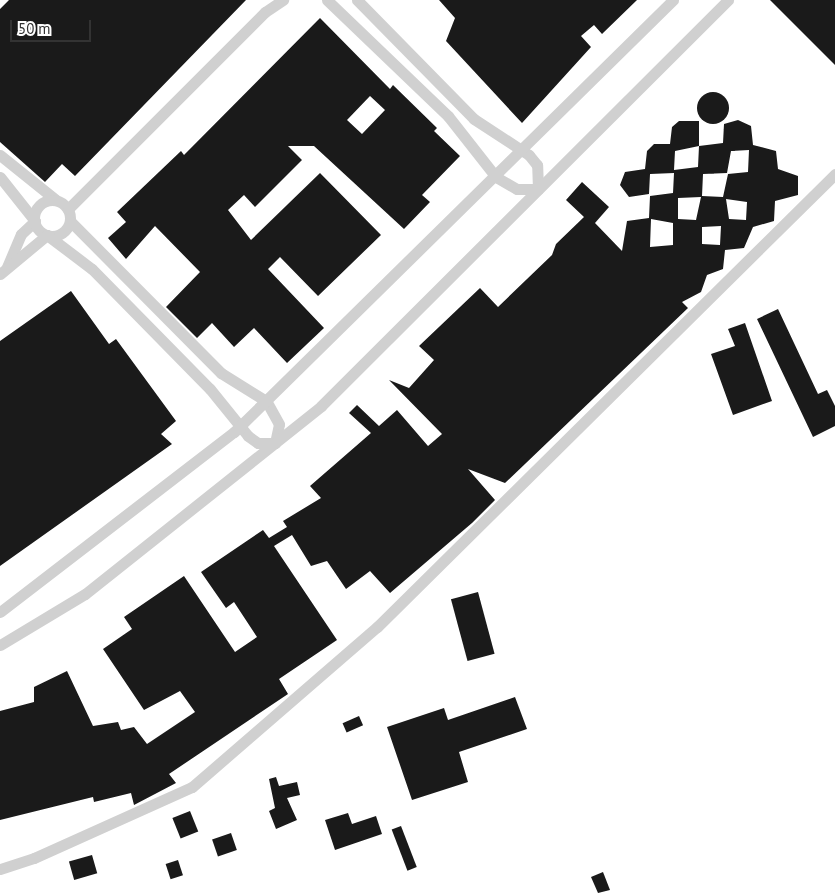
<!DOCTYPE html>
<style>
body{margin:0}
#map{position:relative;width:835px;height:893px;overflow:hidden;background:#fff;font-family:"PT Sans",sans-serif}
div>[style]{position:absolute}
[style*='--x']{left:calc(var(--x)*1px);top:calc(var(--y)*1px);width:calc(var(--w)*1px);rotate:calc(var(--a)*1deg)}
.building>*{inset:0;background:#1a1a1a;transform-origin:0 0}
.round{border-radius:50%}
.minor>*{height:11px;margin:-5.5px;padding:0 5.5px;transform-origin:5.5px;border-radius:5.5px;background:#d0d0d0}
.minor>.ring{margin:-5.5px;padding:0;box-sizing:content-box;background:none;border:11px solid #d0d0d0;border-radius:50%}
span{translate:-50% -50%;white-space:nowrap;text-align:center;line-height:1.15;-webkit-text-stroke:5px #fff;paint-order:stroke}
.scale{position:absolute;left:10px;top:20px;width:81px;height:22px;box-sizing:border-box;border:2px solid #333;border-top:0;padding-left:6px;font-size:15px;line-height:18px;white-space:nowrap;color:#333;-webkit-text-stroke:4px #fff;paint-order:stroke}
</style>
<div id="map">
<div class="building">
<div style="clip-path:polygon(9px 0,246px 0,75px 176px,62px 164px,45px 182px,0 142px,0 9px)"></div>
<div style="clip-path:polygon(439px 0,637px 0,602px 34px,594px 25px,581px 36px,591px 47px,522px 123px,446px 41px,455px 18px)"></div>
<div style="clip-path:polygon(770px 0,835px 0,835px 65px)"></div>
<div style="clip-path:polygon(evenodd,320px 18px,390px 89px,393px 85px,437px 128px,434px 131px,460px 156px,422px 195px,430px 202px,404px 229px,314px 146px,288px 146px,302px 160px,255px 207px,244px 195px,228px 210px,251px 240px,320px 173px,381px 235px,318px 296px,280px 257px,268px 269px,324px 328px,287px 363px,254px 328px,234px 347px,212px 323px,197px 338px,166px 307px,200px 272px,155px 226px,126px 259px,108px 238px,126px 222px,117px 212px,181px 151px,184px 155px,320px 18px,370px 96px,385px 110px,362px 134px,347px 120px,370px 96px)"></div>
<div class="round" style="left:697px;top:92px;width:32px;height:32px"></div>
<div style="clip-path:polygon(evenodd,738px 120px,751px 126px,753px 145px,776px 151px,778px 169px,798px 176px,798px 195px,775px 201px,774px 221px,753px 227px,744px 248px,725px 250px,723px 269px,707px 275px,701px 292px,682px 302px,688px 308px,505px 483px,468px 469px,495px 500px,472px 523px,390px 593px,370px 571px,346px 589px,327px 561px,311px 566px,292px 535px,274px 546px,337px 640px,279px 679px,288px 694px,169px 774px,176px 783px,134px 805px,131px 793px,94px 802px,93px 797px,0 820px,0 711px,34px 702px,34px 687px,67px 671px,93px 726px,118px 722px,121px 730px,134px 727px,147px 744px,195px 712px,180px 691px,144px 710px,103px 649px,132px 629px,124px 617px,184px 576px,235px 652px,257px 637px,234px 602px,226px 608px,201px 572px,263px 530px,269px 538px,287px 527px,283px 521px,321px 498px,310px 486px,371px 433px,349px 413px,357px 405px,379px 426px,397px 410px,428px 446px,442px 434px,389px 380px,409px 388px,434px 360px,419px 346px,480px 288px,498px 307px,552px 255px,556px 244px,584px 217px,566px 200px,582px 182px,609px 207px,595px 223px,622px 251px,627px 221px,649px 218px,650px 196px,673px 193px,674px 173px,650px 174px,649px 194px,629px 197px,620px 185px,625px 172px,645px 169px,647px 151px,654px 144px,670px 144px,672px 127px,679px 121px,699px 121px,699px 146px,723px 143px,724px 124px,738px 120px,699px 146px,698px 167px,674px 170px,675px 151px,699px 146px,738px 120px,749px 150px,748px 172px,728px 174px,723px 197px,702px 196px,703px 174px,727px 173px,731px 151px,749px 150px,738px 120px,701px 197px,696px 220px,678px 219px,678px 198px,701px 197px,738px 120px,726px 199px,747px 202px,746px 220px,729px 219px,726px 199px,738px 120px,651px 219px,673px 223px,673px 245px,650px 247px,651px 219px,738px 120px,721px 226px,720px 245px,702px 244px,702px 227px,721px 226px)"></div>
<div style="clip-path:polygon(71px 291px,109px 344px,116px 339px,176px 421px,161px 434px,172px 444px,0 566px,0 341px)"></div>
<div style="clip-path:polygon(778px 309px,818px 394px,827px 390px,835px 406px,835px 426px,813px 437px,757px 319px)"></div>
<div style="clip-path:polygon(745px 323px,772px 401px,733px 415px,711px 354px,735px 346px,728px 329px)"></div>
<div style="left:478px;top:592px;width:64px;height:28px;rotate:75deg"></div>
<div style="clip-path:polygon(515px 697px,527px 729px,459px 752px,468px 782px,412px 800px,387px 727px,444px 708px,448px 720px)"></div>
<div style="left:359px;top:716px;width:10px;height:18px;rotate:66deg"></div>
<div style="clip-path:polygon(276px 777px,279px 786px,297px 782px,300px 795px,287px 798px,297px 820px,276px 829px,269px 811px,275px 808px,269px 779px)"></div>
<div style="left:190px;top:811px;width:22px;height:19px;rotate:68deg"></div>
<div style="clip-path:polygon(348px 813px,352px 824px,376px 816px,382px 834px,335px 850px,325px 820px)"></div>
<div style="left:401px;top:826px;width:44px;height:10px;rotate:69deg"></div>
<div style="left:231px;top:833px;width:18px;height:20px;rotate:71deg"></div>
<div style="left:92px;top:855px;width:19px;height:24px;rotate:74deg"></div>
<div style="left:178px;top:860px;width:16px;height:13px;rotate:72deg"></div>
<div style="clip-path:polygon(603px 872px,610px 890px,598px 893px,591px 877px)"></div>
</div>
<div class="minor">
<div style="--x:327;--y:0;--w:168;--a:43.8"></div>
<div style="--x:448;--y:116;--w:78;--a:51.8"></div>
<div style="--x:496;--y:177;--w:24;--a:30"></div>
<div style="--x:517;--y:189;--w:21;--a:0"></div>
<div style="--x:538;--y:189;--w:24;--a:-92"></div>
<div style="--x:537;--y:165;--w:13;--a:-129"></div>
<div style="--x:529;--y:155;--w:66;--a:-146.8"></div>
<div style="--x:474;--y:119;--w:167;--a:-134.5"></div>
<div style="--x:0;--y:155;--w:72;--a:38.8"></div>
<div style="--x:0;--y:177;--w:56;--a:51.5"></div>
<div style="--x:35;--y:221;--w:19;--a:137"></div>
<div style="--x:21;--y:234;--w:36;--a:113"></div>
<div class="ring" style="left:34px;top:200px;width:25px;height:25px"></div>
<div style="--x:68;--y:209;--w:279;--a:-45"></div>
<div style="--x:265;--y:12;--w:22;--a:-34"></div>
<div style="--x:0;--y:274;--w:61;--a:-39.7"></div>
<div style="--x:47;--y:235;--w:56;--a:37.1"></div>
<div style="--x:92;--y:269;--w:168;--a:45.5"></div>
<div style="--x:210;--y:389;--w:60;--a:51"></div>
<div style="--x:248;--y:436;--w:12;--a:35"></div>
<div style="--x:258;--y:443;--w:17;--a:0"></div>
<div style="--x:275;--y:443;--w:19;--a:-78"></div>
<div style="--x:279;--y:424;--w:26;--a:-119"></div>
<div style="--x:266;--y:401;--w:53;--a:-148.1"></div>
<div style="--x:221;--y:373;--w:214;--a:-134.8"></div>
<div style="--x:0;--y:612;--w:295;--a:-37.6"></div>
<div style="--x:234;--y:432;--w:616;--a:-44.54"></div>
<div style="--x:0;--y:645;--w:99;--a:-31"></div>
<div style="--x:85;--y:594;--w:302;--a:-38.5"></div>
<div style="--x:321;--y:406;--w:575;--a:-44.93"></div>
<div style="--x:0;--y:869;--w:36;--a:-18"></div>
<div style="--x:34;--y:858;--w:173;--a:-24.2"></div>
<div style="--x:192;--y:787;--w:245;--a:-40.9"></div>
<div style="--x:377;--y:627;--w:644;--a:-44.69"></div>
</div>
<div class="scale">50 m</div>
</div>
